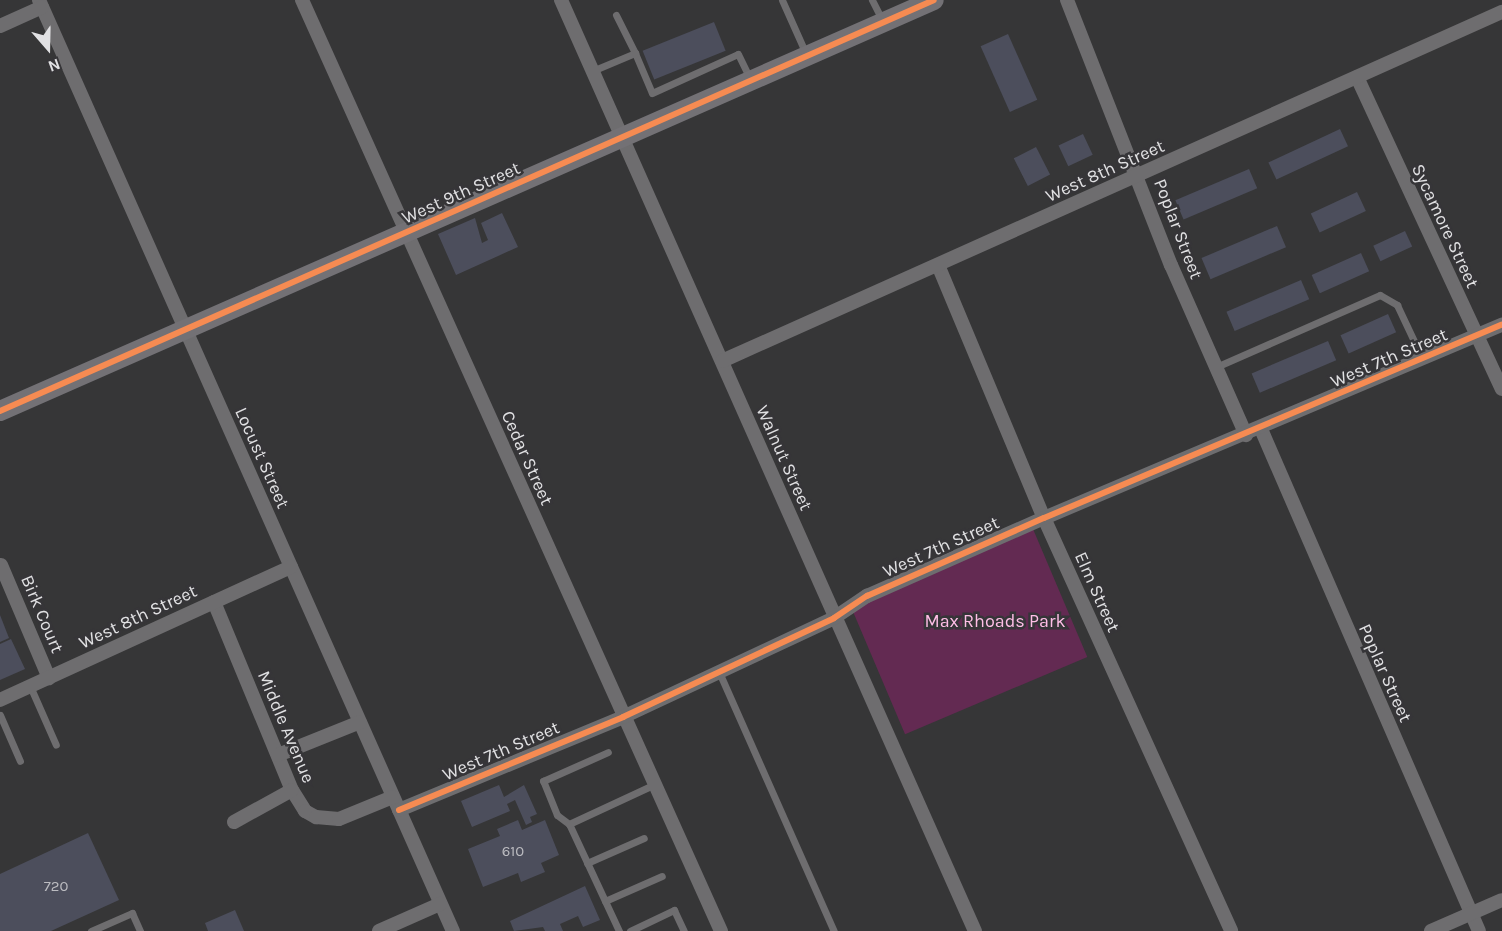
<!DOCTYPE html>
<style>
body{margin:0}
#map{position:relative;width:1502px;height:931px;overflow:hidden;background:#363637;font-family:Karla,sans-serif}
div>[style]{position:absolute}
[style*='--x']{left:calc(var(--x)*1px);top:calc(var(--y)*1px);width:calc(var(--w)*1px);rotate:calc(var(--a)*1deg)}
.green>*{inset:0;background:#632a52;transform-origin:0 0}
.building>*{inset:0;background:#4c4e5c;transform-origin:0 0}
.lane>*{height:7px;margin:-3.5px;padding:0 3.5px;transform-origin:3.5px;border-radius:3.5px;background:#6e6d6f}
.street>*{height:14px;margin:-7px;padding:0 7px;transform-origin:7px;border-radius:7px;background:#6e6d6f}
.secondary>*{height:20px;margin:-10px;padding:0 10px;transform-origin:10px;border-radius:10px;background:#737175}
.cycleway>*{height:6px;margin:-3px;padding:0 3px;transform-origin:3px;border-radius:3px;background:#f68b52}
span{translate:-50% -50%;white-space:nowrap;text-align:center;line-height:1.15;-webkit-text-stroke:5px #363538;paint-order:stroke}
.number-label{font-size:15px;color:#bcbcc1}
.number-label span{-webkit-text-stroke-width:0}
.street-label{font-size:18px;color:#e1e1e3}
.park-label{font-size:18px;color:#ffbee7}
.north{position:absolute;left:18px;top:18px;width:60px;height:60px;-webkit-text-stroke:4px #363538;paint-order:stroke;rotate:160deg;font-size:16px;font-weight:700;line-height:24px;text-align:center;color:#e1e1e3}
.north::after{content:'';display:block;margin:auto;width:21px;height:27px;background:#e1e1e3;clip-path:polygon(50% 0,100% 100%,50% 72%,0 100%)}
</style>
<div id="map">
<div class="green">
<div style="left:1033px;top:529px;width:139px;height:198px;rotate:67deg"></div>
</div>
<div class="building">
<div style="left:714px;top:22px;width:31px;height:77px;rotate:68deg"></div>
<div style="left:1008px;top:34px;width:72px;height:30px;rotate:66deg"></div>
<div style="left:1340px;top:129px;width:19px;height:79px;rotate:65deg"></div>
<div style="left:1083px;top:134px;width:23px;height:27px;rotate:65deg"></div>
<div style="left:1036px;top:147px;width:31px;height:25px;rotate:63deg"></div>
<div style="left:1249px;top:169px;width:21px;height:80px;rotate:67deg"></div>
<div style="left:1357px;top:192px;width:21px;height:51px;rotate:65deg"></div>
<div style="clip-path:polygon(502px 213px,518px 247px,456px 275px,438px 234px,475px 218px,482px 243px,488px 240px,481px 223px)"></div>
<div style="left:1277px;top:226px;width:23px;height:82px;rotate:67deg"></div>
<div style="left:1405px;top:231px;width:17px;height:35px;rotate:65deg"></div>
<div style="left:1361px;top:253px;width:20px;height:54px;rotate:66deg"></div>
<div style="left:1301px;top:280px;width:21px;height:81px;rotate:67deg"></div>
<div style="left:1388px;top:314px;width:20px;height:52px;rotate:66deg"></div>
<div style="left:1328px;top:341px;width:21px;height:83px;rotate:67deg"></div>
<div style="clip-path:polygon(0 615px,9px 638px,0 642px)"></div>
<div style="clip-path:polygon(11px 639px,25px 669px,0 680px,0 644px)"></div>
<div style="clip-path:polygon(499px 785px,504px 797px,524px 785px,537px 814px,530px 817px,532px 822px,526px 825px,515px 800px,507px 804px,510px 811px,472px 827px,461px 801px)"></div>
<div style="clip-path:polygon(518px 820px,522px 830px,545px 820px,559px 855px,541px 863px,545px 872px,521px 882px,518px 873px,483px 887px,468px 849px,500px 836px,497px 829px)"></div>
<div style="clip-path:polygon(88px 833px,119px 900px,51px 931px,0 931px,0 874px)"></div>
<div style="clip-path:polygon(585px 886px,600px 920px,583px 927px,578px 916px,560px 924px,563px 931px,545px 931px,543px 927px,514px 931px,510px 921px)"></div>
<div style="clip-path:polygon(235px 910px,244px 931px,208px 931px,205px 923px)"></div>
</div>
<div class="lane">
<div style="--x:782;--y:0;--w:59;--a:66"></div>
<div style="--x:872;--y:0;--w:22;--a:63"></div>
<div style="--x:616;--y:15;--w:42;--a:63.4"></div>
<div style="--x:592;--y:71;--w:47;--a:-22.7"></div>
<div style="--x:635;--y:53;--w:43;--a:67"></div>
<div style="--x:652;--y:93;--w:94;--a:-24.4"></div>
<div style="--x:738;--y:54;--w:28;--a:64"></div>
<div style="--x:1216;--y:367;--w:179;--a:-23.7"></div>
<div style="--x:1380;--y:295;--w:20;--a:30"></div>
<div style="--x:1397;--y:305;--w:61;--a:64.7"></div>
<div style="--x:719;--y:672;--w:283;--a:66.1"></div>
<div style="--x:30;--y:686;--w:64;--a:66.2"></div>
<div style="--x:0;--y:715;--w:50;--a:66.5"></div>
<div style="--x:569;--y:824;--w:15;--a:-143"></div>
<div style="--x:557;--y:815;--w:37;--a:-112"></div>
<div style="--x:543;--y:781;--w:71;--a:-24"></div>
<div style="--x:587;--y:863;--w:62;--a:-23.7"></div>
<div style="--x:605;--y:901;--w:62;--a:-23.7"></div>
<div style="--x:91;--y:931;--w:45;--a:-23.7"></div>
<div style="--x:132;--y:913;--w:20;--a:66"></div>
<div style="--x:619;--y:931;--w:118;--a:-115"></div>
<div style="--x:569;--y:824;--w:95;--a:-24.9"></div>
<div style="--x:630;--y:931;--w:49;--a:-25.5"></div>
<div style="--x:674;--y:910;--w:23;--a:65"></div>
</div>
<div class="street">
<div style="--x:39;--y:0;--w:1019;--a:66.03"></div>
<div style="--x:302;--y:0;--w:1021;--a:65.77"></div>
<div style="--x:561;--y:0;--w:1019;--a:66.03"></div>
<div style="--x:1067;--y:0;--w:285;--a:68.6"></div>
<div style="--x:1171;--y:265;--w:186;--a:66.2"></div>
<div style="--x:0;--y:26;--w:46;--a:-24.3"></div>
<div style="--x:1357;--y:77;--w:344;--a:65.1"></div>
<div style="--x:938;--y:265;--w:274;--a:67.3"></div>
<div style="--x:1044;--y:518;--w:453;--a:65.6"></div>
<div style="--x:722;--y:361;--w:855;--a:-24.11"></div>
<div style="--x:1261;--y:429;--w:547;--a:66.53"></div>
<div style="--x:1;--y:565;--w:123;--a:67"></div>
<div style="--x:214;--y:602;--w:204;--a:67.5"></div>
<div style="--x:292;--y:790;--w:25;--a:58"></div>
<div style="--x:305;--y:811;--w:13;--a:29"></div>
<div style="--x:316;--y:817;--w:23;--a:5"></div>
<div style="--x:339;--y:819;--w:58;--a:-22.2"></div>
<div style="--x:0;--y:700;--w:320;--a:-24.6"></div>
<div style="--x:278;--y:755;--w:88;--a:-21.9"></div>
<div style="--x:399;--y:810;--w:243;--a:-22.5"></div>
<div style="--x:623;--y:717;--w:233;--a:-25.1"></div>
<div style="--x:834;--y:618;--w:40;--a:-34"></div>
<div style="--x:867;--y:596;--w:193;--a:-23.8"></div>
<div style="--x:1044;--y:518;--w:497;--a:-22.9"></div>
<div style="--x:234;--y:822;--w:66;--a:-28.9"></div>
<div style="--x:379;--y:931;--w:67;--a:-23.9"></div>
<div style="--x:1431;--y:931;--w:77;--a:-23.6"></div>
</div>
<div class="secondary">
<div style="--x:0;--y:411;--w:1020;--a:-23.75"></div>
</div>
<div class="cycleway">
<div style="--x:0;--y:411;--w:1020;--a:-23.75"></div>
<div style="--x:399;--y:810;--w:243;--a:-22.5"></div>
<div style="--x:623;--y:717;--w:233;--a:-25.1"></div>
<div style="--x:834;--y:618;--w:40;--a:-34"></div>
<div style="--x:867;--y:596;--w:193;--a:-23.8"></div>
<div style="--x:1044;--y:518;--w:497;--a:-22.9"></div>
</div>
<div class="number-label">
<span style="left:513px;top:852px">610</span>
<span style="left:56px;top:887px">720</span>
</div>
<div class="street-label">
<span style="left:1105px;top:171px;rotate:-24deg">West 8th Street</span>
<span style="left:461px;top:193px;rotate:-24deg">West 9th Street</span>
<span style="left:1445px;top:226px;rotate:65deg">Sycamore Street</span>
<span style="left:1178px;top:229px;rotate:69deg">Poplar Street</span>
<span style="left:1389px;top:358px;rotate:-23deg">West 7th Street</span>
<span style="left:262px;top:458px;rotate:66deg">Locust Street</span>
<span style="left:527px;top:458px;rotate:66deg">Cedar Street</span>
<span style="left:784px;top:458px;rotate:66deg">Walnut Street</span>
<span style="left:941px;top:547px;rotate:-24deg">West 7th Street</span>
<span style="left:1097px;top:592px;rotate:66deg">Elm Street</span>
<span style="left:42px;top:614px;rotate:67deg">Birk Court</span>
<span style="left:138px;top:617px;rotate:-25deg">West 8th Street</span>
<span style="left:1385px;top:673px;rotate:66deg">Poplar Street</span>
<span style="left:286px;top:727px;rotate:67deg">Middle Avenue</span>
<span style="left:501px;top:751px;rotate:-23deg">West 7th Street</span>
</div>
<div class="park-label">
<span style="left:995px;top:621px">Max Rhoads Park</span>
</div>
<div class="north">N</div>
</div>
